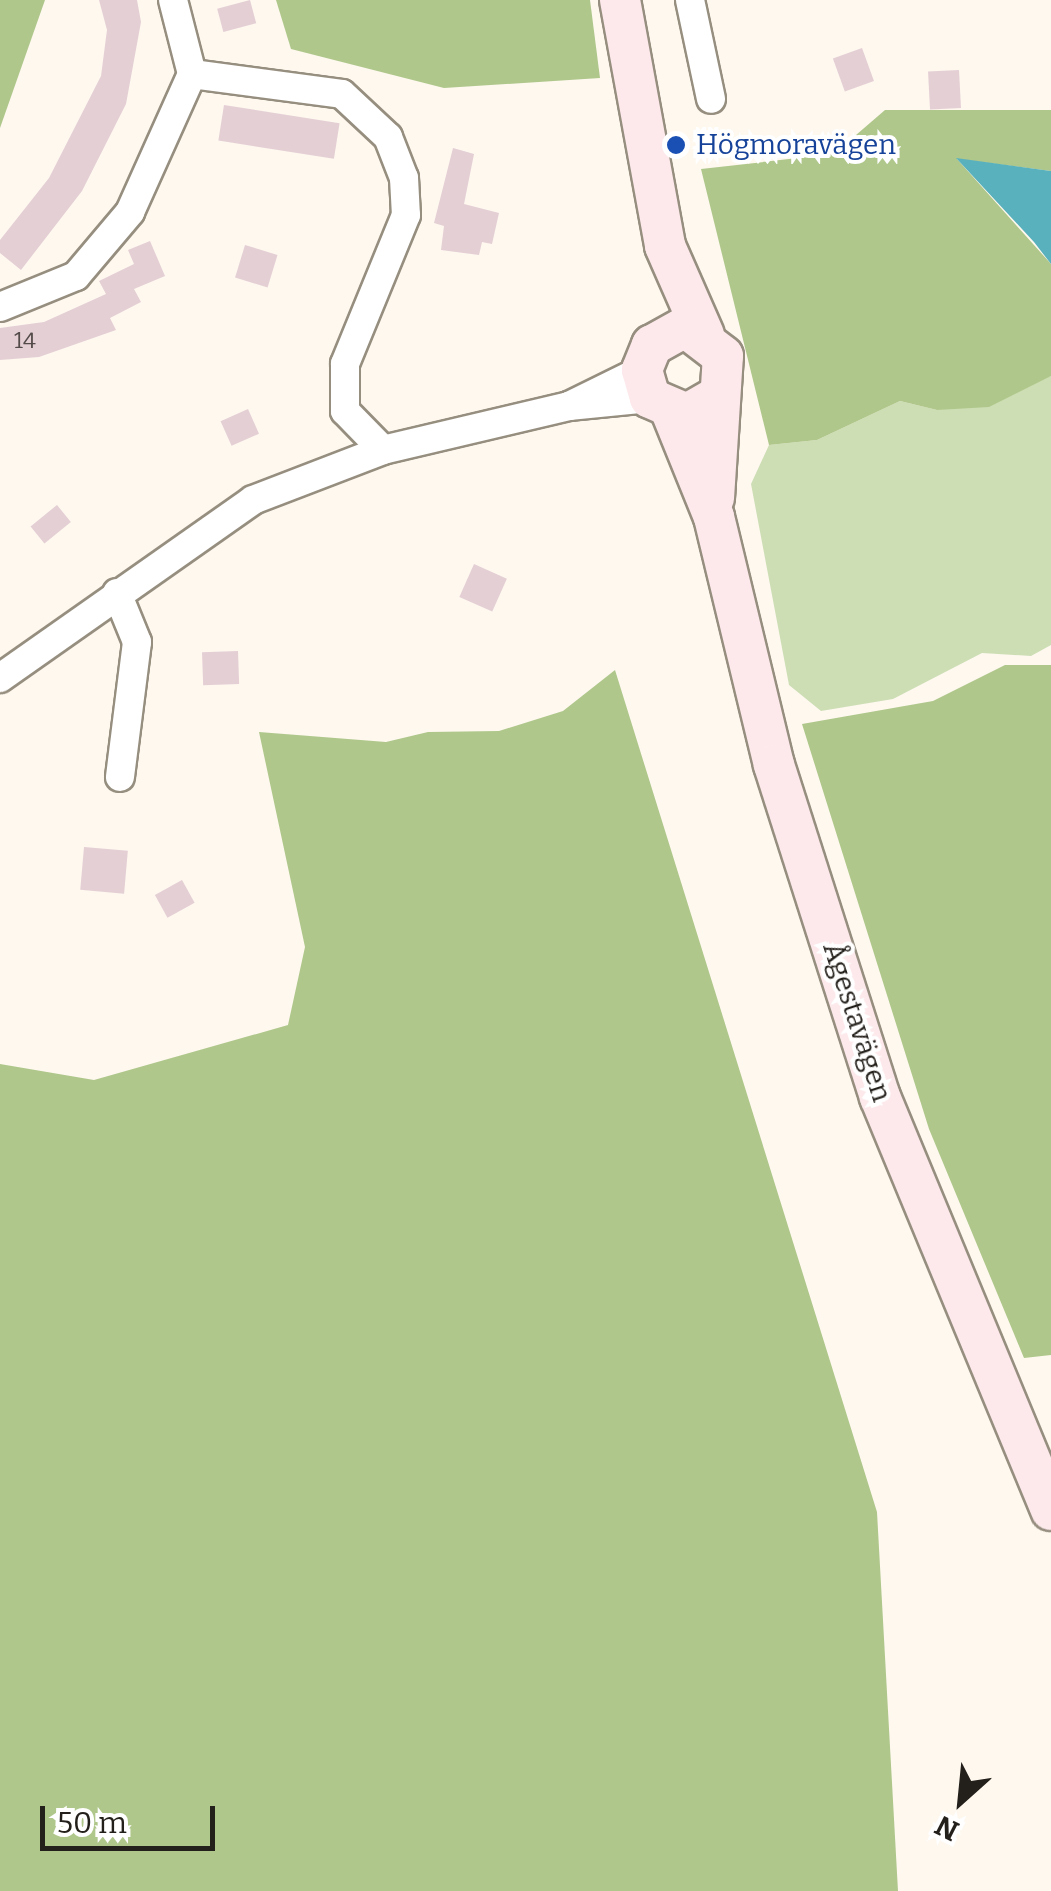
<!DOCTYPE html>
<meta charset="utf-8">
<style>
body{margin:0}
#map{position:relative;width:1051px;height:1891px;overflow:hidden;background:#fef8ef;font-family:Bitter,serif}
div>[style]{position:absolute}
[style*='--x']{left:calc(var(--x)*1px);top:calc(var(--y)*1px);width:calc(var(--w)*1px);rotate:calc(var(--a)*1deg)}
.green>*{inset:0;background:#cddeb5}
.forest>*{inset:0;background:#afc78b}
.water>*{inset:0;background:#5ab1be}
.building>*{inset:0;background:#e4cfd5;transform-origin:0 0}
.roads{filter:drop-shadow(2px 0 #968e7f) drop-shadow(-2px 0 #968e7f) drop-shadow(0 2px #968e7f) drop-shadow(0 -2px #968e7f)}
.minor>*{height:28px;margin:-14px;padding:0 14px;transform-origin:14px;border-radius:14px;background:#fff}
.secondary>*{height:40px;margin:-20px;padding:0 20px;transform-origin:20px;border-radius:20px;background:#fde9eb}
.dots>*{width:28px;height:28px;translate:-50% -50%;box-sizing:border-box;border:5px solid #fff;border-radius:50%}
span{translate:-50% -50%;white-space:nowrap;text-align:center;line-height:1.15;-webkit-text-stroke:8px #fff;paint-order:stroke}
.number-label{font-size:22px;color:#534b49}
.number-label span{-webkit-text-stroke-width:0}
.transit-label{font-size:28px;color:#164399}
.left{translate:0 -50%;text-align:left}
.street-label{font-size:28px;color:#231f1a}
.north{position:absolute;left:911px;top:1751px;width:100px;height:100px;-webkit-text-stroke:8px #fff;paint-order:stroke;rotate:207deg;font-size:28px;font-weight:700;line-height:40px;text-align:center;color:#231f1a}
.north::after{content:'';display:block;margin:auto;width:35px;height:45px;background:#231f1a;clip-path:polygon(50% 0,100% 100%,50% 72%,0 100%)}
.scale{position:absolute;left:40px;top:1806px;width:175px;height:45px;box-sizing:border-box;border:5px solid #231f1a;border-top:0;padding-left:12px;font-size:30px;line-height:35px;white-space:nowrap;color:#231f1a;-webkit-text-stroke:8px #fff;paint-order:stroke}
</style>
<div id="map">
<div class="green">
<div style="clip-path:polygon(1051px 376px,1051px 645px,1031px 656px,982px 653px,893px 699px,821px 711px,789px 685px,751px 484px,769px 445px,817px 440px,900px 401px,937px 410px)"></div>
</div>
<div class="forest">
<div style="clip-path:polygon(0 0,45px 0,0 128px)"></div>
<div style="clip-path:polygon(276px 0,590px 0,600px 78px,444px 88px,291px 49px)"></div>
<div style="clip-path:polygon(885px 110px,1051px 110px,1051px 171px,957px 159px,1051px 264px,1051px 376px,989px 407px,937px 410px,900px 401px,817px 440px,769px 445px,701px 169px,834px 154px)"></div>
<div style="clip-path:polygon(1005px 665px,1051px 665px,1051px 1355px,1024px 1358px,929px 1129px,802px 724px,933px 701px)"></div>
<div style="clip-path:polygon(615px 670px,877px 1512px,898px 1891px,0 1891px,0 1064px,94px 1080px,288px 1025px,305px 947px,259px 732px,386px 742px,428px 732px,499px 731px,563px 711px)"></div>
</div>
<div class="water">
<div style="clip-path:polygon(956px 158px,1051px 171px,1051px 264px,1034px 242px)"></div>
</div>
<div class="building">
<div style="clip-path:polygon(99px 0,137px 0,141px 22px,126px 104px,82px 191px,21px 270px,0 253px,0 240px,49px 178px,101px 76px,107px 30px)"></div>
<div style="left:250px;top:0;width:24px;height:34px;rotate:75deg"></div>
<div style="left:862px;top:48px;width:35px;height:31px;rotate:70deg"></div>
<div style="left:959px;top:70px;width:38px;height:31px;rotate:87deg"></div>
<div style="left:224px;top:105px;width:117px;height:36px;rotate:9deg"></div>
<div style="clip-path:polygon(453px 148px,474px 154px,464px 204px,499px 213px,492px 244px,482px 242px,479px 255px,441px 250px,444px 226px,434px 223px)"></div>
<div style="clip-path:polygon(150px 241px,165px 276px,134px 289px,141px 302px,110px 318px,116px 330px,39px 357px,0 360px,0 328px,44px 322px,106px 294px,99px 281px,134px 264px,128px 250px)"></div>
<div style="left:245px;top:245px;width:34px;height:34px;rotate:17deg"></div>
<div style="left:248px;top:409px;width:27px;height:30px;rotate:66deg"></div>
<div style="left:57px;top:505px;width:22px;height:34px;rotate:51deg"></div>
<div style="left:474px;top:564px;width:36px;height:36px;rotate:24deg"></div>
<div style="left:238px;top:651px;width:33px;height:36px;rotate:88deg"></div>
<div style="left:84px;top:847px;width:44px;height:43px;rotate:5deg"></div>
<div style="left:182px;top:880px;width:26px;height:31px;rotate:61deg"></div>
</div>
<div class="roads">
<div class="minor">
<div style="--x:690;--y:0;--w:101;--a:78"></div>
<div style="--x:192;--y:74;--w:151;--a:7.6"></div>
<div style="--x:342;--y:94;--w:63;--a:43.1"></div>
<div style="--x:388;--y:137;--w:44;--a:68.7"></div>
<div style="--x:404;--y:178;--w:37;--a:87"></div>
<div style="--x:406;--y:215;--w:161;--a:112.3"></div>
<div style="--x:345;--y:364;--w:47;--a:90"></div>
<div style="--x:345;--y:411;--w:54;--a:45.7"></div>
<div style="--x:0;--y:307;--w:82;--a:-22.2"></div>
<div style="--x:76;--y:276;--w:84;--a:-49.8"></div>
<div style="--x:130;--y:212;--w:151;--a:-65.8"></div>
<div style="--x:192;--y:74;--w:76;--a:-104.4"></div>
<div style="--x:642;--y:370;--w:81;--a:153.7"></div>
<div style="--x:569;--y:406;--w:81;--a:-5.6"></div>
<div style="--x:117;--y:593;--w:53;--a:67.8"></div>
<div style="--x:137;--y:642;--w:136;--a:97.2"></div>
<div style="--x:0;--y:678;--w:309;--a:-35.1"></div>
<div style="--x:253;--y:500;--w:139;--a:-21"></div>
<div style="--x:383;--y:450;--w:191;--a:-13.3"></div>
</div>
<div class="secondary">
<div style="--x:620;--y:0;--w:250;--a:79.6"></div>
<div style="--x:665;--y:246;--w:97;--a:66.3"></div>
<div style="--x:671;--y:411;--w:114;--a:67.9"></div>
<div style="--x:714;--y:517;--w:255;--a:76.4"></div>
<div style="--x:774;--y:765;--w:349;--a:72.3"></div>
<div style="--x:880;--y:1097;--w:447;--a:67.5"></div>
<div style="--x:714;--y:498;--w:142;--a:-86.4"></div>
<div style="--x:723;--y:356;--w:48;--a:-142.7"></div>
<div style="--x:685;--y:327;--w:38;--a:151"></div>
<div style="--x:652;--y:345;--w:27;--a:112"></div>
<div style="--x:642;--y:370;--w:29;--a:74"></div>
<div style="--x:650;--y:398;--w:40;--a:23.4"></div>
<div style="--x:687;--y:414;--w:36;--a:-30"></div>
</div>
</div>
<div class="dots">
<div style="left:676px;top:145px;background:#1a4fb4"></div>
</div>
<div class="number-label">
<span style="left:25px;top:341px">14</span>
</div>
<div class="transit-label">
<span class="left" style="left:696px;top:145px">Högmoravägen</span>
</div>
<div class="street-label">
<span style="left:857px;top:1022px;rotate:72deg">Ågestavägen</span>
</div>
<div class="north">N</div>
<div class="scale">50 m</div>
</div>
